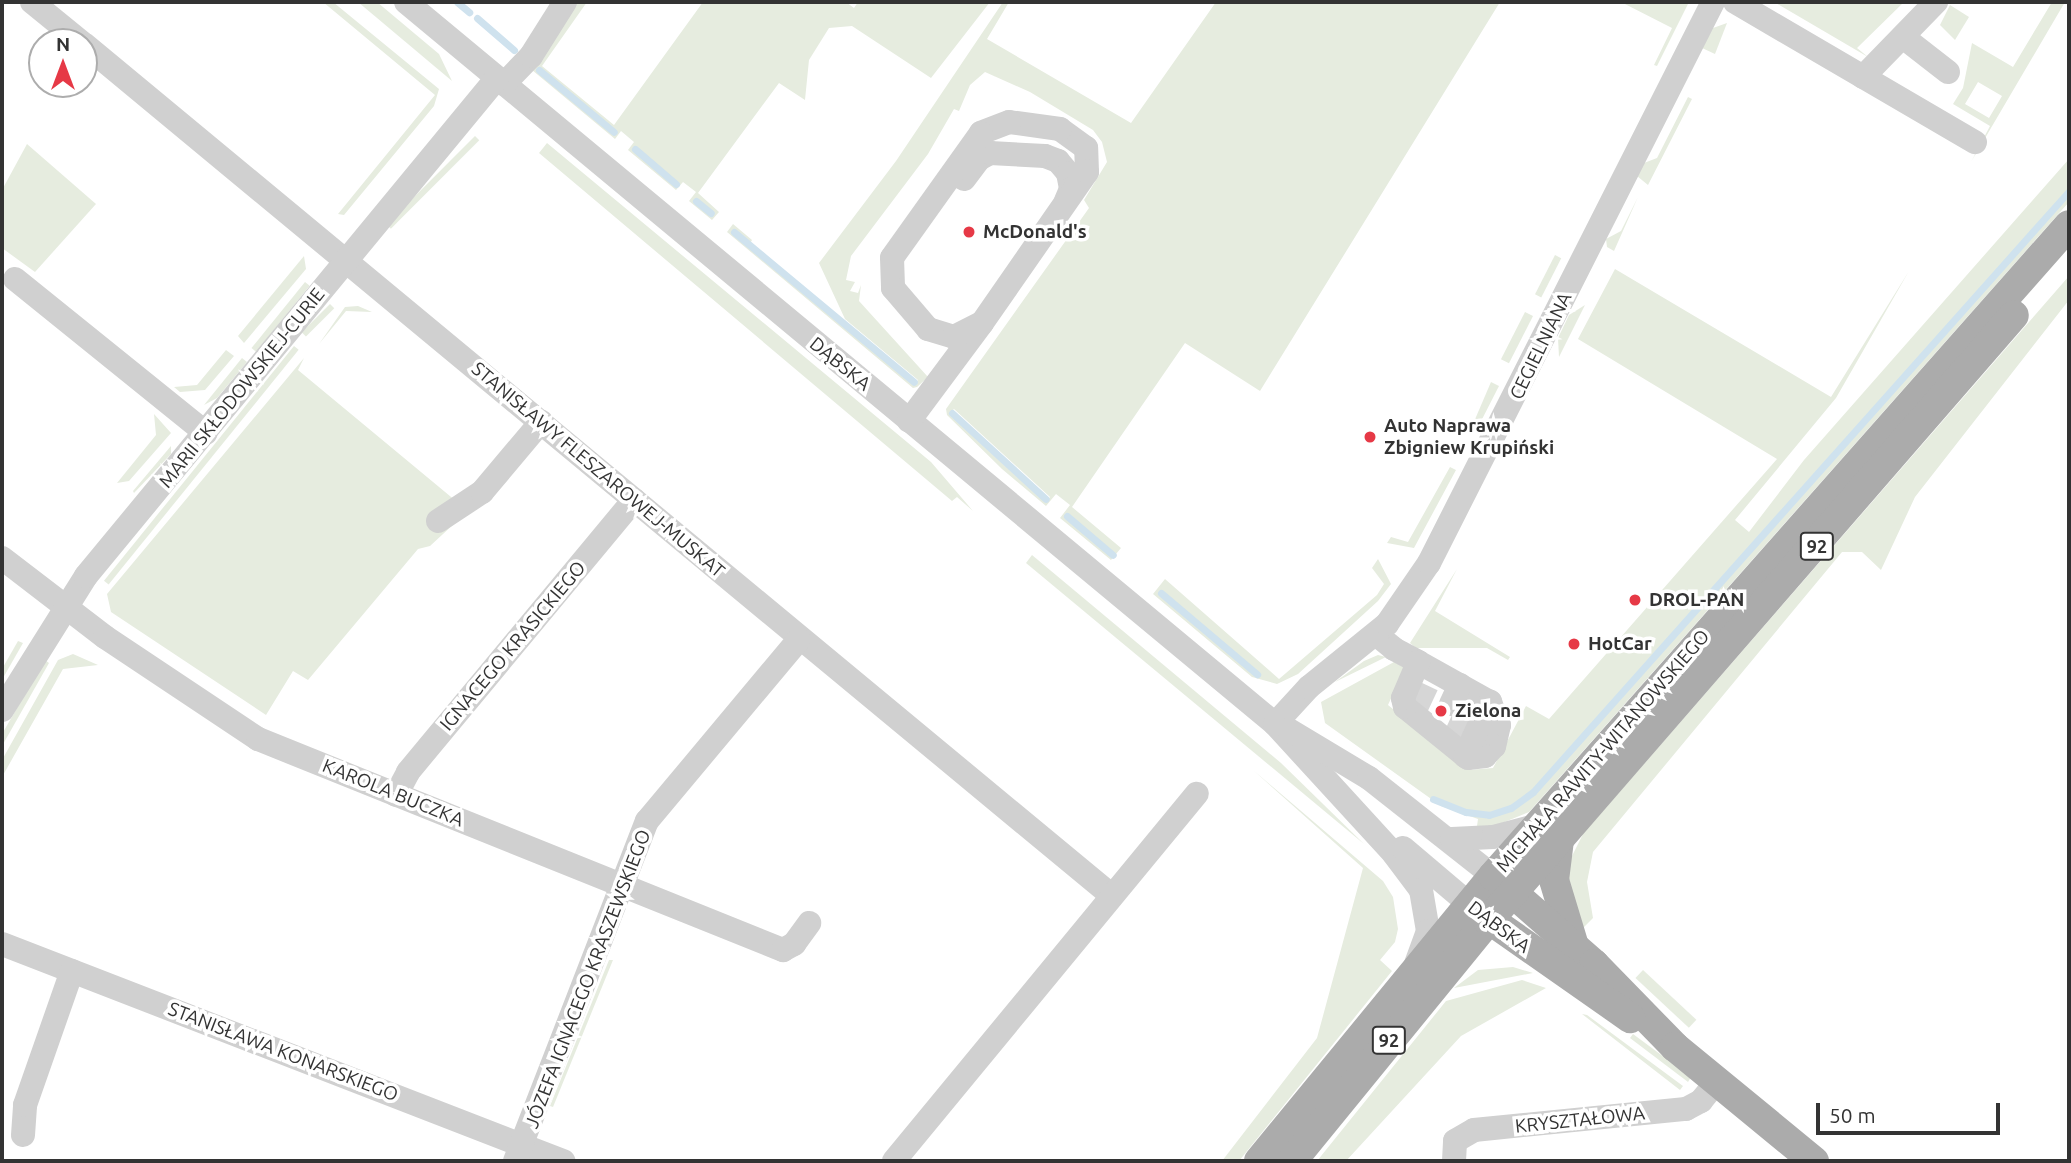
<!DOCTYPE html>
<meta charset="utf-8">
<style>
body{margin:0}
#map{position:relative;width:2071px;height:1163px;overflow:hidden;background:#fff;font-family:Ubuntu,sans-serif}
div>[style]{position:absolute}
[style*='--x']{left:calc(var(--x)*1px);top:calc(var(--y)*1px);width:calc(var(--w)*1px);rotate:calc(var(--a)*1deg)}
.green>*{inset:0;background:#e6ecdf;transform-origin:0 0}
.stream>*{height:7px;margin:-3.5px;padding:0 3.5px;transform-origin:3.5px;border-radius:3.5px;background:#cfe2ee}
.minor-tunnel>*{height:24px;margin-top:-12px;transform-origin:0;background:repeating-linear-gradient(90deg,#d6d6d6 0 24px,transparent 0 36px)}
.minor>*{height:24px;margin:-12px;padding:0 12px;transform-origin:12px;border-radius:12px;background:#d0d0d0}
.major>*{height:30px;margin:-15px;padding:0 15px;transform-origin:15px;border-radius:15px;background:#ababab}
.dots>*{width:19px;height:19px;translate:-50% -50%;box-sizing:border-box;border:4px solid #fff;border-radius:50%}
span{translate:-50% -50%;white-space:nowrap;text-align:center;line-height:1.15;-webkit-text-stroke:7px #fff;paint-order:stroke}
.shield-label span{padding:2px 5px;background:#fff;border:2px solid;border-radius:5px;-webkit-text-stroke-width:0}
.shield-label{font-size:18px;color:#333;font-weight:700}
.poi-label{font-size:19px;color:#333;font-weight:700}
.left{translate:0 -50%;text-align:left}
.street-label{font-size:19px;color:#333}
.frame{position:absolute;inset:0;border:4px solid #333;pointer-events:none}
.north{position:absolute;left:28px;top:28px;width:70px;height:70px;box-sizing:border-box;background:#fff;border:2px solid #adadad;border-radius:50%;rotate:0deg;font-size:19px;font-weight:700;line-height:28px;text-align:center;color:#333}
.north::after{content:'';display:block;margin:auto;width:24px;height:32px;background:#e63946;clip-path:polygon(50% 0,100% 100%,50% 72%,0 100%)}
.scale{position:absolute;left:1816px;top:1103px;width:184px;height:32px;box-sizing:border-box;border:4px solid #333;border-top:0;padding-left:9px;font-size:21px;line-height:24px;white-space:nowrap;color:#333;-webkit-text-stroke:5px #fff;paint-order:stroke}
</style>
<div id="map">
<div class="green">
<div style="clip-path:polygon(323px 2px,333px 2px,439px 89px,434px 106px,344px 215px,338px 214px,435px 95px)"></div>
<div style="clip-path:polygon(358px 2px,377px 2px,439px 54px,452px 81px)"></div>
<div style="clip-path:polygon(574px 2px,587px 2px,542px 66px,614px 125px,703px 2px,846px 2px,854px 8px,858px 2px,990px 2px,931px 78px,852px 26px,829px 28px,809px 60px,805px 100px,779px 83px,698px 193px,719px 212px,712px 220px,689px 201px,696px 192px,683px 182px,676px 190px,628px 150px,634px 142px,621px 131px,615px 139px,532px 70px)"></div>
<div style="clip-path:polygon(evenodd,1003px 2px,1009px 2px,987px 39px,1131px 123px,1216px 2px,1500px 2px,1260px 391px,1185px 343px,1072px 507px,1121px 548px,1111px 560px,1060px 518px,1070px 505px,1056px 494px,1046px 506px,1002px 469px,947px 415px,946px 409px,1089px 208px,1084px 200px,1107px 162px,1102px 142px,1093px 130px,1030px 92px,985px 72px,970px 85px,959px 111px,954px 109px,928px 154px,851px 256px,846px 280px,855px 282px,850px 291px,858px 293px,861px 285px,859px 301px,928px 377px,917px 387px,913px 388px,727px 232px,733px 224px,752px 240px,748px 247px,914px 385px,918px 380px,845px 319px,819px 263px,896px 161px,1003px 2px,954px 409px,1050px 497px,1046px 502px,949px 414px,954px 409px)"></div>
<div style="clip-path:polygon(1621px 2px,1689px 2px,1657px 66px,1654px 65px,1672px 28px)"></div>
<div style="clip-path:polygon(1774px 2px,1904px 2px,1857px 48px,1868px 57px)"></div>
<div style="clip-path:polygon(evenodd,2052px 2px,2065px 2px,1971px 162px,1990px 126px,1953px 104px,1963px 88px,1972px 43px,2013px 67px,2052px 2px,1978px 82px,2002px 96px,1989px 118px,1965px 104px,1978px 82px)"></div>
<div style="clip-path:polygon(1950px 5px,1969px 17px,1955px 40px,1940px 25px)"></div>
<div style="clip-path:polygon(1727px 23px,1715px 54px,1702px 48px,1713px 28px)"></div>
<div style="clip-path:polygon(1688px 97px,1692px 99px,1648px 185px,1637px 176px,1644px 163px,1657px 158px)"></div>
<div style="left:475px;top:136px;width:6px;height:125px;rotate:45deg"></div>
<div style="clip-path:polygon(547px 143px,931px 462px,973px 511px,957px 497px,952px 501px,539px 153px)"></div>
<div style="clip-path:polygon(27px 144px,96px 204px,35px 272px,2px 248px,2px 190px)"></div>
<div style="clip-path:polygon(2069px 159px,2069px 202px,1529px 812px,1490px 828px,1477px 826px,1478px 819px,1441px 806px,1325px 723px,1321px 702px,1394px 662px,1405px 668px,1388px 705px,1468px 770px,1493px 768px,1526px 706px,1549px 719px,1777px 459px,1578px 339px,1615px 269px,1831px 397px,1909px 271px,1836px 398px,1735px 520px,1749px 532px,1804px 460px)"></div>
<div style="clip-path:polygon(1638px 197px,1614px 251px,1607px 247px,1606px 239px,1621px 231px)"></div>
<div style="left:1555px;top:255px;width:7px;height:44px;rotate:27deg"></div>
<div style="clip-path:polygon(304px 256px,306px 269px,244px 343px,238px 336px)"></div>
<div style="clip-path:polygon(2069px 276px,2069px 300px,1915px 497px,1881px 570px,1862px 552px,1842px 552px,1593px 852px,1587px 882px,1593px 918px,1580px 931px,1572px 920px,1568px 864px,1583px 834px)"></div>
<div style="left:305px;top:282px;width:6px;height:85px;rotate:39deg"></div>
<div style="left:330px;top:304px;width:6px;height:40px;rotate:45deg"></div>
<div style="clip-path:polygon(1585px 305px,1559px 357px,1558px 338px,1569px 315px)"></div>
<div style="clip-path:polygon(358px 306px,372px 312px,346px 311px,319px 344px,345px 307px)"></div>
<div style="left:1525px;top:312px;width:9px;height:53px;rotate:27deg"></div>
<div style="left:294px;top:346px;width:6px;height:302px;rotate:39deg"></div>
<div style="clip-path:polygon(226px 350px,234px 356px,205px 390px,180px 392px,174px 387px,197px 385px)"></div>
<div style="clip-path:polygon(242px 358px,247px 362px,217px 398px,204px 405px)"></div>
<div style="clip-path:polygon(304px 358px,298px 370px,468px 511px,430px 546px,418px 549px,308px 680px,293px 671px,266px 715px,111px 612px,107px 594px)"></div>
<div style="clip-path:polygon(1491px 382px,1499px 386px,1475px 433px,1470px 431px)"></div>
<div style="clip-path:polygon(154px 414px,171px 433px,129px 481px,117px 483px,156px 435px)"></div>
<div style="clip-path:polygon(171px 446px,171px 454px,134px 493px,133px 491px)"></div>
<div style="clip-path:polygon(1450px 467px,1456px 470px,1414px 548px,1387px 543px,1391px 537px,1408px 542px)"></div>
<div style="clip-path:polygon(1032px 555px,1281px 763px,1364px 844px,1026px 563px)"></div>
<div style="clip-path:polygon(1378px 559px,1391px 584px,1378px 601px,1298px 674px,1277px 684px,1252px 677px,1153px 594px,1165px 579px,1279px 679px,1377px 595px,1384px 584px,1372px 568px)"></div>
<div style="clip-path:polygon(1457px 569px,1435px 611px,1510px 657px,1508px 660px,1487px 648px,1416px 648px,1410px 643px)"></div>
<div style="clip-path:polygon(18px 641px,23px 643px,3px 678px,2px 669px)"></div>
<div style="clip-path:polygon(73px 654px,98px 665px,63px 669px,2px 777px,2px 760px,58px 660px)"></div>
<div style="clip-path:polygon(1378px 655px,1386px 657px,1335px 682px,1364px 661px)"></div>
<div style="clip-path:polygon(45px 660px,49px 663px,2px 746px,2px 734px)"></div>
<div style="clip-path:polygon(1253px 770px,1383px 881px,1393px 897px,1398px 929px,1395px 942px,1380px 960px,1392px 971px,1239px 1161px,1222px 1161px,1317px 1038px,1363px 868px)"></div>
<div style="clip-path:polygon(609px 960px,613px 960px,553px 1107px,550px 1106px)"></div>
<div style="clip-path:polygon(1513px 967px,1533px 973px,1454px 988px,1478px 970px)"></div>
<div style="left:1643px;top:970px;width:73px;height:11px;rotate:43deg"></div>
<div style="clip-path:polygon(1522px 980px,1546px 988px,1461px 1036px,1346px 1161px,1317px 1161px,1446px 1001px)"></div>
<div style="clip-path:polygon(1582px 1014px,1587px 1015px,1683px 1086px,1680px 1090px)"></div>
<div style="clip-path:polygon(1633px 1034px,1691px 1077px,1688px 1082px,1630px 1038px)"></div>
</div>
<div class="stream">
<div style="--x:457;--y:2;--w:16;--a:40"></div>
<div style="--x:477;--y:18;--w:49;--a:40.9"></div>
<div style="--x:539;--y:70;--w:97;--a:39.6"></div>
<div style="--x:635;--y:149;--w:54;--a:40.5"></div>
<div style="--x:696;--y:201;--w:19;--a:39"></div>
<div style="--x:734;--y:232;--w:234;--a:39.8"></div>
<div style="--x:952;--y:413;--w:127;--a:42.5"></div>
<div style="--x:1067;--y:516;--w:60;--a:40.3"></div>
<div style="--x:1161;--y:593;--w:126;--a:40.2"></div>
<div style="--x:1433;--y:799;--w:35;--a:22"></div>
<div style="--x:1466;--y:812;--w:23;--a:7"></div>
<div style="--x:1489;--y:815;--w:23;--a:-18"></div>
<div style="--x:1511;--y:808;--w:27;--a:-36"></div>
<div style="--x:1533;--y:792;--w:805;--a:-48.27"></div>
</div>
<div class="minor-tunnel">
<div style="--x:1417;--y:706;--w:23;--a:-65"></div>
<div style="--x:1455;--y:737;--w:23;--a:-65"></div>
</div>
<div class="minor">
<div style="--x:32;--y:2;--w:63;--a:39.2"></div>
<div style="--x:406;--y:2;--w:1130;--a:39.72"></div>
<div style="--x:1275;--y:724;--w:176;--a:47.5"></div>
<div style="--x:1394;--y:854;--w:45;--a:53.1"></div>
<div style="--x:1421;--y:890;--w:42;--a:80.3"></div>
<div style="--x:1428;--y:931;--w:35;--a:110"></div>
<div style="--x:1735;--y:2;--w:278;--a:30.3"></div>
<div style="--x:1903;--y:37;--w:57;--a:37.9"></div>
<div style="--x:84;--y:44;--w:1335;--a:39.65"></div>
<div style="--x:1863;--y:77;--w:105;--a:-45.8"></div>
<div style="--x:504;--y:84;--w:39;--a:-46"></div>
<div style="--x:531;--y:56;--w:64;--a:-57.8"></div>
<div style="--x:964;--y:179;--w:25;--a:-53"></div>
<div style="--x:979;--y:159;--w:13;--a:-29"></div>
<div style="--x:990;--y:153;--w:55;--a:3.1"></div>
<div style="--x:1045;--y:156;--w:14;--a:21"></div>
<div style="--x:1058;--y:161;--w:16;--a:50"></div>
<div style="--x:1068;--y:173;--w:16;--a:79"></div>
<div style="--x:1071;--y:189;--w:13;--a:113"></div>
<div style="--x:15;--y:279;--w:245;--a:38.9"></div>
<div style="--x:909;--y:421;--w:122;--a:-53.3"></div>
<div style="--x:982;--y:323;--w:184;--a:-55.2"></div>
<div style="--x:1087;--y:172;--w:24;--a:-92"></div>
<div style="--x:1086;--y:148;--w:32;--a:-144"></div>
<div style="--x:1060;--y:129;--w:51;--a:-172.2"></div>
<div style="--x:1009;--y:122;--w:30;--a:159"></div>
<div style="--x:981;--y:133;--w:153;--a:125.5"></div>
<div style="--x:892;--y:258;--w:30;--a:88"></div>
<div style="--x:893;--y:288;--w:54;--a:49.5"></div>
<div style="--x:928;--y:329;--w:27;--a:17"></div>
<div style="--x:954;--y:337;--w:31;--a:-27"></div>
<div style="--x:438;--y:521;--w:53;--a:-33.4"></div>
<div style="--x:482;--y:492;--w:92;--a:-49.9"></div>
<div style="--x:2;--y:558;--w:130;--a:37.5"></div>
<div style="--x:105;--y:637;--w:184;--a:33.7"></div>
<div style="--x:258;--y:739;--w:566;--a:21.9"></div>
<div style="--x:783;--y:950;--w:13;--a:-29"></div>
<div style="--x:794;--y:944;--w:26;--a:-54"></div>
<div style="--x:1377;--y:635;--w:22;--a:39"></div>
<div style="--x:1394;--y:649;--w:27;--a:28"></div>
<div style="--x:1418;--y:662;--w:82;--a:29.1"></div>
<div style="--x:1490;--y:702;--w:25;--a:69"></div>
<div style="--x:1499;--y:725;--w:22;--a:103"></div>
<div style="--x:1494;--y:746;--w:13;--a:132"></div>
<div style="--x:1485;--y:756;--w:17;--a:173"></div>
<div style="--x:1468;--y:758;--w:81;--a:-141"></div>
<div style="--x:1405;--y:707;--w:9;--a:-103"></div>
<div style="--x:1403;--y:698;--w:39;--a:-67"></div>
<div style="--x:1451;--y:704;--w:21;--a:-65"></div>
<div style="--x:2;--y:710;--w:158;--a:-57.9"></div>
<div style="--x:86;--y:576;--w:646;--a:-50.47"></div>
<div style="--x:1275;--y:724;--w:50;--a:-47.4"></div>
<div style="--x:1309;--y:687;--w:100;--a:-38.9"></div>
<div style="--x:1387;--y:624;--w:74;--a:-55.5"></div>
<div style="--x:1429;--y:563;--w:629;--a:-63.15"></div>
<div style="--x:1289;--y:730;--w:93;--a:31"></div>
<div style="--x:1369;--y:778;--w:158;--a:38.3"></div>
<div style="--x:1465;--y:756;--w:60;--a:-65.2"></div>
<div style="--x:396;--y:795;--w:26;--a:-62"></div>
<div style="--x:408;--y:772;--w:354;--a:-50.3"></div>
<div style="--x:1452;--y:839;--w:41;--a:-2.8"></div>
<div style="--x:1493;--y:837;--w:48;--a:-14.6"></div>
<div style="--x:1403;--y:848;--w:87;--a:40.3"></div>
<div style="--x:2;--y:944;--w:602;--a:21.15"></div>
<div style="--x:23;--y:1135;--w:30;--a:-86"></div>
<div style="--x:25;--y:1105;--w:142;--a:-70.7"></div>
<div style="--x:515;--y:1161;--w:365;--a:-68.8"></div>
<div style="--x:647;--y:821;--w:237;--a:-50.1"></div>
<div style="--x:894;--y:1161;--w:476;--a:-50.5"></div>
<div style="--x:1454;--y:1161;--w:20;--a:-87"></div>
<div style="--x:1455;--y:1141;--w:22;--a:-30"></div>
<div style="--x:1474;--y:1130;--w:213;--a:-5.7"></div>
<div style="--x:1686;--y:1109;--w:17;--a:-28"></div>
<div style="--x:1701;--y:1101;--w:26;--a:-51"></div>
</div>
<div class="major">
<div style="--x:1559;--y:840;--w:40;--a:97.1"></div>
<div style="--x:1554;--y:880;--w:66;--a:73.2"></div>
<div style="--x:1498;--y:880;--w:128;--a:41.2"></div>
<div style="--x:1594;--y:964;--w:116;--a:45.7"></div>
<div style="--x:1675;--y:1047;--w:180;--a:39.4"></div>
<div style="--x:1473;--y:908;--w:192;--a:35"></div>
<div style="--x:1259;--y:1161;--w:369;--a:-50.6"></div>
<div style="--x:1493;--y:876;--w:869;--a:-48.5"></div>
<div style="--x:1292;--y:1161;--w:310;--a:-50.8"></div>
<div style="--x:1488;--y:921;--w:802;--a:-49.04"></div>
</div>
<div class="dots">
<div style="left:969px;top:232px;background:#e63946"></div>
<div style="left:1370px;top:437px;background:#e63946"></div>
<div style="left:1635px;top:600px;background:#e63946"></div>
<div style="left:1574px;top:644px;background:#e63946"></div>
<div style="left:1441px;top:711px;background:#e63946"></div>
</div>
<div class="shield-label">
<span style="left:1817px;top:546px">92</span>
<span style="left:1389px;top:1040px">92</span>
</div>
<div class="poi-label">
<span class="left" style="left:983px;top:232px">McDonald's</span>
<span class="left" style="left:1384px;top:437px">Auto Naprawa<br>Zbigniew Krupiński</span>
<span class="left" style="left:1649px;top:600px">DROL-PAN</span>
<span class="left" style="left:1588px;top:644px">HotCar</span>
<span class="left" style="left:1455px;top:711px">Zielona</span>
</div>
<div class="street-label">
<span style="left:1541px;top:346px;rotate:-64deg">CEGIELNIANA</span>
<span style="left:840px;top:364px;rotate:39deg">DĄBSKA</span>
<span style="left:242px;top:388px;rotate:-51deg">MARII SKŁODOWSKIEJ-CURIE</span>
<span style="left:598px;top:470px;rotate:40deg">STANISŁAWY FLESZAROWEJ-MUSKAT</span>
<span style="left:513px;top:646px;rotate:-50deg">IGNACEGO KRASICKIEGO</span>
<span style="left:1603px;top:751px;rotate:-49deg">MICHAŁA RAWITY-WITANOWSKIEGO</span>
<span style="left:393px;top:793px;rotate:22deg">KAROLA BUCZKA</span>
<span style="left:1499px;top:927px;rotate:37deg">DĄBSKA</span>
<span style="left:588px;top:979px;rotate:-69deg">JÓZEFA IGNACEGO KRASZEWSKIEGO</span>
<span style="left:283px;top:1052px;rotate:21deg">STANISŁAWA KONARSKIEGO</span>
<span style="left:1580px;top:1120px;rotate:-6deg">KRYSZTAŁOWA</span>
</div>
<div class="frame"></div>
<div class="north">N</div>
<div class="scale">50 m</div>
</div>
